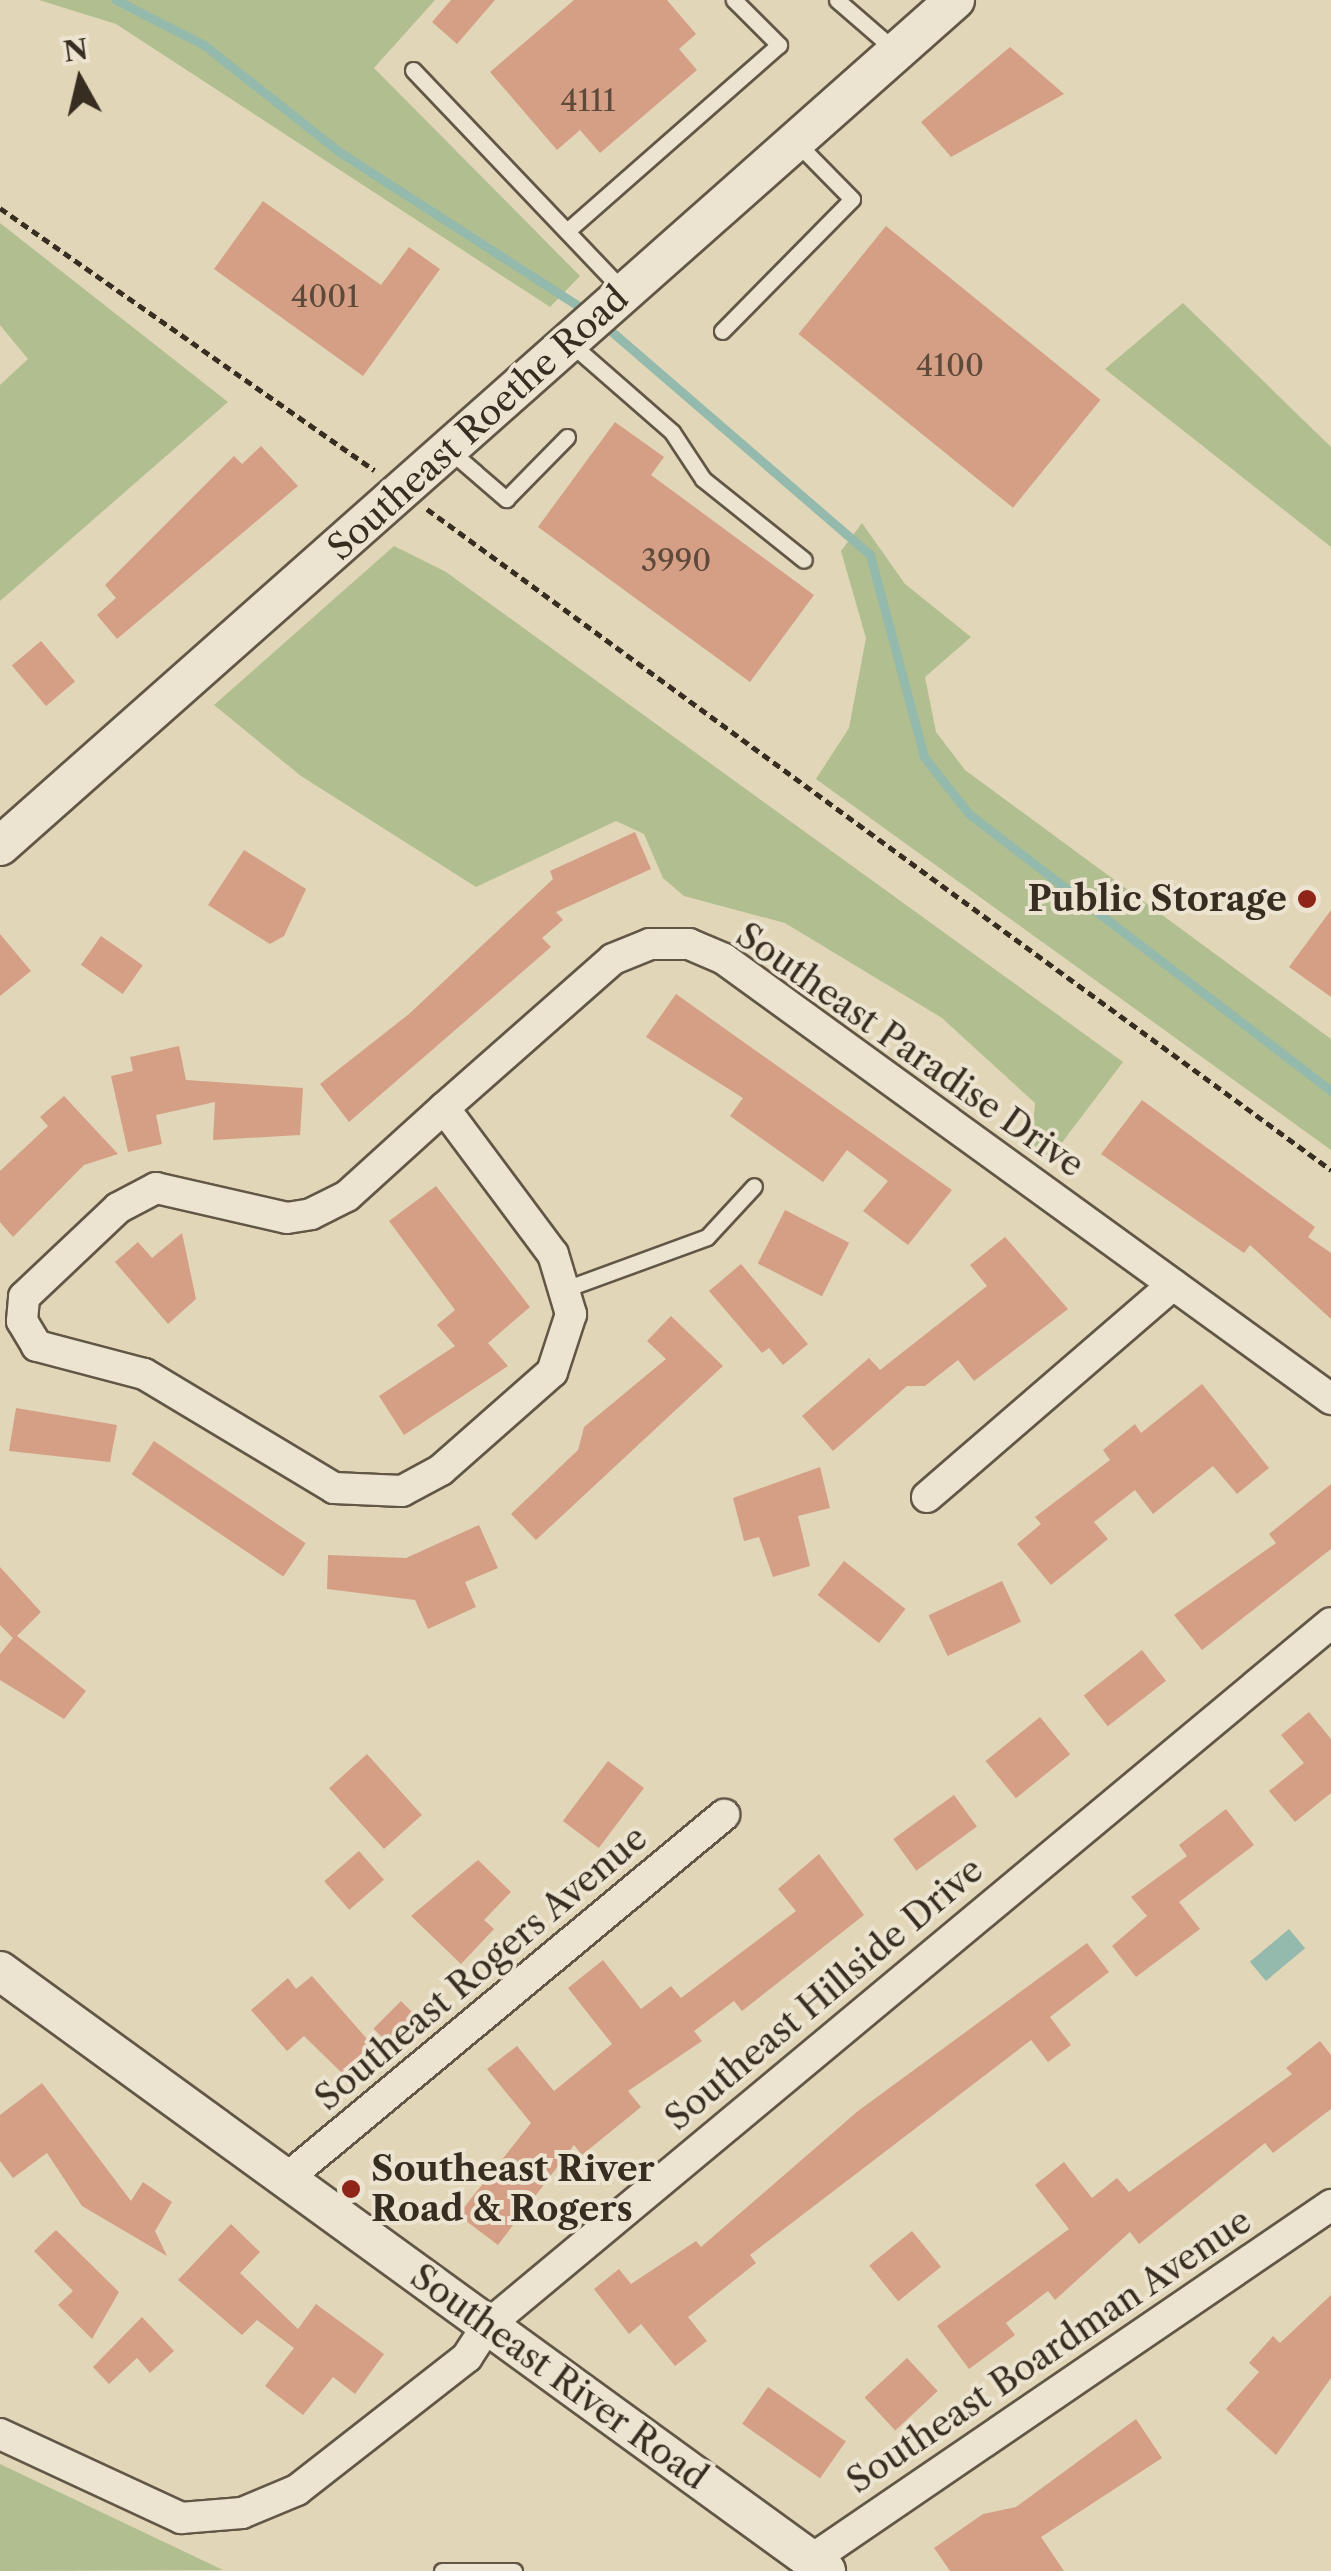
<!DOCTYPE html>
<style>
body{margin:0}
#map{position:relative;width:1331px;height:2571px;overflow:hidden;background:#e1d6b7;font-family:"Libre Caslon Text",serif}
div>[style]{position:absolute}
[style*='--x']{left:calc(var(--x)*1px);top:calc(var(--y)*1px);width:calc(var(--w)*1px);rotate:calc(var(--a)*1deg)}
.green>*{inset:0;background:#b1be90}
.water>*{inset:0;background:#94b9ad;transform-origin:0 0}
.stream>*{height:9px;margin:-4.5px;padding:0 4.5px;transform-origin:4.5px;border-radius:4.5px;background:#94b9ad}
.building>*{inset:0;background:#d59f86;transform-origin:0 0}
.path>*{height:5px;margin-top:-2.5px;transform-origin:0;background:repeating-linear-gradient(90deg,#372d21 0 8px,transparent 0 13px)}
.roads{filter:drop-shadow(2px 0 #625746) drop-shadow(-2px 0 #625746) drop-shadow(0 2px #625746) drop-shadow(0 -2px #625746)}
.service>*{height:15px;margin:-7.5px;padding:0 7.5px;transform-origin:7.5px;border-radius:7.5px;background:#ece4d0}
.minor>*{height:30px;margin:-15px;padding:0 15px;transform-origin:15px;border-radius:15px;background:#ece4d0}
.tertiary>*{height:38px;margin:-19px;padding:0 19px;transform-origin:19px;border-radius:19px;background:#ece4d0}
.dots>*{width:28px;height:28px;translate:-50% -50%;box-sizing:border-box;border:5px solid #ece4d0;border-radius:50%}
span{translate:-50% -50%;white-space:nowrap;text-align:center;line-height:1.15;-webkit-text-stroke:8px #ece4d0;paint-order:stroke}
.number-label{font-size:30px;color:#5e4a3a}
.number-label span{-webkit-text-stroke-width:0}
.street-label{font-size:35px;color:#372d21}
.poi-label{font-size:35px;color:#372d21;font-weight:700}
.right{translate:-100% -50%;text-align:right}
.left{translate:0 -50%;text-align:left}
.north{position:absolute;left:30px;top:30px;width:100px;height:100px;-webkit-text-stroke:8px #ece4d0;paint-order:stroke;rotate:352deg;font-size:28px;font-weight:700;line-height:40px;text-align:center;color:#372d21}
.north::after{content:'';display:block;margin:auto;width:35px;height:45px;background:#372d21;clip-path:polygon(50% 0,100% 100%,50% 72%,0 100%)}
</style>
<div id="map">
<div class="green">
<div style="clip-path:polygon(39px 0,435px 0,374px 68px,580px 276px,550px 307px,116px 24px)"></div>
<div style="clip-path:polygon(0 223px,228px 402px,0 601px,0 385px,28px 359px,0 325px)"></div>
<div style="clip-path:polygon(1183px 303px,1331px 447px,1331px 547px,1105px 369px)"></div>
<div style="clip-path:polygon(862px 523px,905px 584px,971px 637px,925px 677px,936px 732px,965px 770px,1331px 1039px,1331px 1150px,816px 779px,849px 728px,866px 638px,841px 551px)"></div>
<div style="clip-path:polygon(394px 546px,446px 572px,1123px 1062px,1048px 1161px,1031px 1150px,1035px 1103px,942px 1018px,785px 923px,684px 896px,663px 878px,644px 834px,616px 821px,476px 887px,301px 776px,214px 705px)"></div>
<div style="clip-path:polygon(0 2464px,223px 2570px,0 2571px)"></div>
</div>
<div class="water">
<div style="left:1289px;top:1929px;width:25px;height:51px;rotate:50deg"></div>
</div>
<div class="stream">
<div style="--x:116;--y:0;--w:99;--a:27.1"></div>
<div style="--x:204;--y:45;--w:171;--a:38.3"></div>
<div style="--x:338;--y:151;--w:297;--a:32.8"></div>
<div style="--x:604;--y:325;--w:352;--a:40.8"></div>
<div style="--x:870;--y:555;--w:209;--a:75"></div>
<div style="--x:924;--y:757;--w:73;--a:51.7"></div>
<div style="--x:969;--y:814;--w:456;--a:37.4"></div>
</div>
<div class="building">
<div style="clip-path:polygon(451px 0,495px 0,457px 44px,432px 22px)"></div>
<div style="clip-path:polygon(574px 0,667px 0,696px 34px,679px 49px,697px 70px,600px 153px,580px 130px,557px 150px,490px 72px)"></div>
<div style="clip-path:polygon(1010px 47px,1064px 94px,951px 157px,921px 122px)"></div>
<div style="clip-path:polygon(263px 201px,381px 285px,409px 247px,440px 269px,363px 376px,214px 269px)"></div>
<div style="left:886px;top:226px;width:276px;height:139px;rotate:39deg"></div>
<div style="clip-path:polygon(615px 422px,664px 457px,651px 475px,814px 595px,750px 682px,538px 527px)"></div>
<div style="clip-path:polygon(261px 446px,298px 486px,117px 639px,97px 615px,116px 598px,105px 585px,234px 456px,242px 464px)"></div>
<div style="left:41px;top:641px;width:53px;height:38px;rotate:50deg"></div>
<div style="clip-path:polygon(635px 832px,651px 869px,556px 912px,563px 920px,542px 938px,551px 947px,349px 1122px,320px 1084px,409px 1014px,553px 879px,550px 871px)"></div>
<div style="clip-path:polygon(244px 850px,306px 889px,284px 936px,270px 944px,208px 905px)"></div>
<div style="clip-path:polygon(1331px 910px,1331px 997px,1289px 967px)"></div>
<div style="clip-path:polygon(0 934px,31px 971px,0 996px)"></div>
<div style="left:101px;top:936px;width:51px;height:35px;rotate:35deg"></div>
<div style="clip-path:polygon(676px 994px,952px 1190px,908px 1245px,863px 1211px,888px 1181px,847px 1150px,823px 1182px,730px 1116px,743px 1098px,646px 1037px)"></div>
<div style="clip-path:polygon(179px 1046px,186px 1080px,303px 1088px,300px 1135px,213px 1140px,215px 1102px,156px 1115px,162px 1144px,128px 1152px,111px 1076px,133px 1071px,130px 1057px)"></div>
<div style="clip-path:polygon(64px 1096px,118px 1154px,84px 1165px,13px 1237px,0 1222px,0 1171px,48px 1126px,40px 1117px)"></div>
<div style="clip-path:polygon(1142px 1100px,1315px 1227px,1308px 1237px,1331px 1253px,1331px 1319px,1250px 1245px,1244px 1253px,1101px 1154px)"></div>
<div style="clip-path:polygon(436px 1186px,530px 1307px,488px 1343px,508px 1366px,404px 1435px,379px 1396px,455px 1346px,437px 1325px,455px 1310px,389px 1221px)"></div>
<div style="left:785px;top:1210px;width:72px;height:60px;rotate:27deg"></div>
<div style="clip-path:polygon(182px 1233px,196px 1299px,168px 1324px,115px 1262px,138px 1242px,152px 1258px)"></div>
<div style="clip-path:polygon(1005px 1237px,1068px 1309px,974px 1381px,958px 1360px,925px 1386px,907px 1386px,833px 1451px,802px 1416px,869px 1358px,880px 1370px,987px 1286px,970px 1265px)"></div>
<div style="clip-path:polygon(741px 1264px,808px 1344px,783px 1365px,769px 1348px,762px 1353px,709px 1291px)"></div>
<div style="clip-path:polygon(671px 1316px,723px 1366px,536px 1540px,511px 1514px,578px 1450px,584px 1427px,666px 1359px,647px 1341px)"></div>
<div style="clip-path:polygon(1202px 1384px,1269px 1468px,1237px 1494px,1213px 1466px,1153px 1514px,1135px 1490px,1094px 1522px,1108px 1539px,1051px 1585px,1017px 1544px,1041px 1524px,1035px 1517px,1110px 1460px,1103px 1450px,1135px 1424px,1141px 1433px)"></div>
<div style="clip-path:polygon(16px 1408px,117px 1425px,110px 1462px,9px 1451px)"></div>
<div style="left:154px;top:1441px;width:183px;height:40px;rotate:34deg"></div>
<div style="clip-path:polygon(820px 1467px,830px 1508px,798px 1516px,810px 1566px,773px 1577px,759px 1537px,744px 1541px,733px 1498px)"></div>
<div style="clip-path:polygon(1331px 1484px,1331px 1549px,1202px 1650px,1174px 1615px,1276px 1543px,1269px 1534px)"></div>
<div style="clip-path:polygon(479px 1525px,498px 1568px,465px 1582px,476px 1607px,428px 1629px,415px 1600px,327px 1589px,328px 1555px,406px 1558px)"></div>
<div style="left:844px;top:1561px;width:78px;height:43px;rotate:38deg"></div>
<div style="clip-path:polygon(0 1567px,41px 1612px,17px 1636px,86px 1691px,64px 1719px,0 1680px,0 1654px,13px 1638px,0 1625px)"></div>
<div style="left:1002px;top:1581px;width:45px;height:81px;rotate:65deg"></div>
<div style="left:1142px;top:1650px;width:39px;height:74px;rotate:52deg"></div>
<div style="clip-path:polygon(1309px 1712px,1331px 1739px,1331px 1793px,1295px 1822px,1269px 1791px,1304px 1763px,1281px 1735px)"></div>
<div style="left:1040px;top:1717px;width:48px;height:70px;rotate:51deg"></div>
<div style="left:367px;top:1754px;width:82px;height:51px;rotate:48deg"></div>
<div style="left:608px;top:1761px;width:45px;height:75px;rotate:37deg"></div>
<div style="left:954px;top:1795px;width:39px;height:75px;rotate:54deg"></div>
<div style="clip-path:polygon(1226px 1809px,1254px 1845px,1179px 1902px,1200px 1929px,1136px 1977px,1112px 1946px,1147px 1916px,1131px 1897px,1187px 1856px,1179px 1845px)"></div>
<div style="left:359px;top:1851px;width:38px;height:46px;rotate:49deg"></div>
<div style="clip-path:polygon(819px 1854px,864px 1915px,742px 2011px,734px 2001px,694px 2031px,702px 2041px,628px 2091px,641px 2107px,582px 2155px,574px 2145px,498px 2245px,458px 2215px,531px 2123px,487px 2069px,517px 2046px,554px 2091px,612px 2044px,568px 1988px,603px 1960px,641px 2009px,671px 1986px,681px 1998px,796px 1911px,778px 1889px)"></div>
<div style="clip-path:polygon(478px 1860px,511px 1892px,484px 1920px,494px 1929px,461px 1964px,411px 1916px)"></div>
<div style="clip-path:polygon(1087px 1943px,1109px 1972px,1050px 2017px,1071px 2045px,1048px 2062px,1031px 2040px,750px 2255px,756px 2263px,688px 2317px,707px 2341px,675px 2366px,641px 2324px,629px 2334px,594px 2289px,619px 2269px,631px 2284px,696px 2241px,701px 2247px,858px 2111px)"></div>
<div style="clip-path:polygon(312px 1976px,374px 2047px,345px 2076px,304px 2036px,287px 2051px,251px 2010px,288px 1978px,296px 1989px)"></div>
<div style="left:401px;top:2001px;width:33px;height:39px;rotate:45deg"></div>
<div style="clip-path:polygon(1320px 2041px,1331px 2055px,1331px 2109px,1273px 2153px,1265px 2143px,1139px 2244px,1130px 2232px,1055px 2300px,1048px 2291px,1006px 2323px,1015px 2335px,969px 2369px,937px 2326px,1069px 2229px,1035px 2185px,1064px 2162px,1092px 2198px,1117px 2178px,1129px 2192px,1292px 2074px,1286px 2068px)"></div>
<div style="clip-path:polygon(42px 2083px,131px 2201px,143px 2182px,172px 2202px,155px 2231px,167px 2256px,82px 2206px,47px 2153px,13px 2178px,0 2161px,0 2115px)"></div>
<div style="clip-path:polygon(231px 2224px,260px 2252px,240px 2273px,298px 2329px,316px 2304px,384px 2354px,355px 2394px,333px 2377px,303px 2415px,265px 2386px,294px 2348px,257px 2320px,242px 2335px,178px 2280px)"></div>
<div style="clip-path:polygon(56px 2230px,119px 2292px,92px 2339px,58px 2305px,73px 2291px,34px 2251px)"></div>
<div style="left:912px;top:2231px;width:46px;height:55px;rotate:51deg"></div>
<div style="clip-path:polygon(1331px 2295px,1331px 2378px,1276px 2455px,1226px 2409px,1259px 2372px,1249px 2363px,1273px 2336px,1280px 2343px)"></div>
<div style="clip-path:polygon(142px 2317px,174px 2351px,150px 2373px,137px 2358px,109px 2384px,93px 2367px)"></div>
<div style="left:907px;top:2358px;width:45px;height:58px;rotate:47deg"></div>
<div style="left:768px;top:2387px;width:95px;height:45px;rotate:35deg"></div>
<div style="clip-path:polygon(1136px 2419px,1162px 2458px,1041px 2537px,1064px 2571px,950px 2571px,934px 2548px,983px 2514px,1016px 2507px)"></div>
</div>
<div class="path">
<div style="--x:0;--y:208;--w:457;--a:35"></div>
<div style="--x:427;--y:509;--w:1120;--a:36.17"></div>
</div>
<div class="roads">
<div class="service">
<div style="--x:837;--y:0;--w:79;--a:40.9"></div>
<div style="--x:413;--y:70;--w:308;--a:46.4"></div>
<div style="--x:567;--y:231;--w:282;--a:-41.3"></div>
<div style="--x:779;--y:45;--w:64;--a:-135"></div>
<div style="--x:722;--y:331;--w:185;--a:-45.4"></div>
<div style="--x:852;--y:199;--w:80;--a:-134.5"></div>
<div style="--x:569;--y:342;--w:137;--a:41.1"></div>
<div style="--x:672;--y:432;--w:56;--a:56.6"></div>
<div style="--x:703;--y:479;--w:129;--a:38.7"></div>
<div style="--x:448;--y:449;--w:77;--a:40.8"></div>
<div style="--x:506;--y:499;--w:87;--a:-45.5"></div>
<div style="--x:568;--y:1288;--w:148;--a:-20.1"></div>
<div style="--x:707;--y:1237;--w:69;--a:-47.3"></div>
<div style="--x:442;--y:2571;--w:72;--a:0"></div>
</div>
<div class="minor">
<div style="--x:444;--y:1108;--w:182;--a:53.3"></div>
<div style="--x:553;--y:1254;--w:63;--a:73.3"></div>
<div style="--x:571;--y:1314;--w:61;--a:108.1"></div>
<div style="--x:552;--y:1372;--w:148;--a:138.6"></div>
<div style="--x:441;--y:1470;--w:44;--a:151.7"></div>
<div style="--x:402;--y:1491;--w:68;--a:-177.5"></div>
<div style="--x:334;--y:1488;--w:222;--a:-149"></div>
<div style="--x:144;--y:1374;--w:111;--a:-165.3"></div>
<div style="--x:37;--y:1346;--w:29;--a:-121"></div>
<div style="--x:22;--y:1321;--w:24;--a:-85"></div>
<div style="--x:24;--y:1297;--w:129;--a:-43.4"></div>
<div style="--x:118;--y:1208;--w:43;--a:-27.8"></div>
<div style="--x:156;--y:1188;--w:134;--a:12.9"></div>
<div style="--x:287;--y:1218;--w:24;--a:-9"></div>
<div style="--x:311;--y:1214;--w:40;--a:-26.6"></div>
<div style="--x:347;--y:1196;--w:131;--a:-42.2"></div>
<div style="--x:444;--y:1108;--w:225;--a:-41.4"></div>
<div style="--x:613;--y:959;--w:40;--a:-22"></div>
<div style="--x:650;--y:944;--w:39;--a:0"></div>
<div style="--x:689;--y:944;--w:38;--a:23"></div>
<div style="--x:724;--y:959;--w:750;--a:35.94"></div>
<div style="--x:927;--y:1497;--w:325;--a:-40.8"></div>
<div style="--x:286;--y:2179;--w:570;--a:-39.73"></div>
<div style="--x:0;--y:2434;--w:200;--a:24.9"></div>
<div style="--x:181;--y:2518;--w:61;--a:-4.7"></div>
<div style="--x:242;--y:2513;--w:60;--a:-22.7"></div>
<div style="--x:297;--y:2490;--w:216;--a:-38"></div>
<div style="--x:467;--y:2357;--w:37;--a:-57"></div>
<div style="--x:487;--y:2326;--w:1098;--a:-39.79"></div>
<div style="--x:811;--y:2560;--w:630;--a:-34.32"></div>
</div>
<div class="tertiary">
<div style="--x:0;--y:846;--w:1276;--a:-41.54"></div>
<div style="--x:0;--y:1971;--w:1021;--a:35.99"></div>
</div>
</div>
<div class="dots">
<div style="left:1307px;top:899px;background:#8f2418"></div>
<div style="left:351px;top:2189px;background:#8f2418"></div>
</div>
<div class="number-label">
<span style="left:588px;top:101px">4111</span>
<span style="left:325px;top:297px">4001</span>
<span style="left:950px;top:366px">4100</span>
<span style="left:676px;top:561px">3990</span>
</div>
<div class="street-label">
<span style="left:478px;top:423px;rotate:-42deg">Southeast Roethe Road</span>
<span style="left:910px;top:1050px;rotate:35deg">Southeast Paradise Drive</span>
<span style="left:481px;top:1968px;rotate:-40deg">Southeast Rogers Avenue</span>
<span style="left:824px;top:1994px;rotate:-40deg">Southeast Hillside Drive</span>
<span style="left:1049px;top:2351px;rotate:-34deg">Southeast Boardman Avenue</span>
<span style="left:559px;top:2377px;rotate:36deg">Southeast River Road</span>
</div>
<div class="poi-label">
<span class="right" style="left:1287px;top:899px">Public Storage</span>
<span class="left" style="left:371px;top:2189px">Southeast River<br>Road &amp; Rogers</span>
</div>
<div class="north">N</div>
</div>
